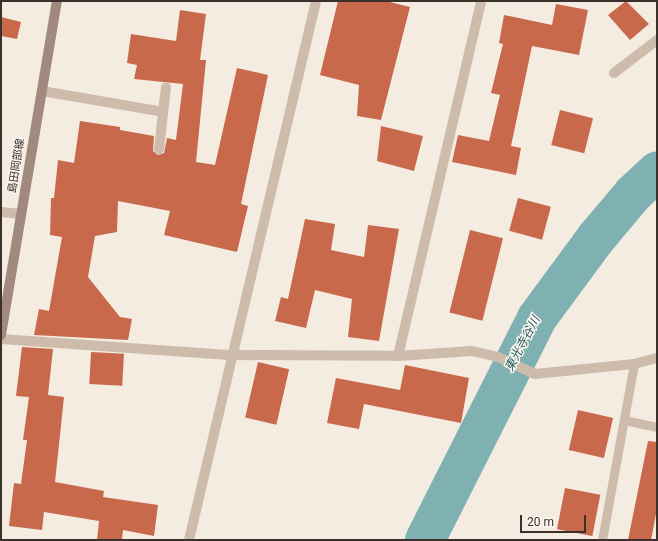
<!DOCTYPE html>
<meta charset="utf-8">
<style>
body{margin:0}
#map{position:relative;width:658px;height:541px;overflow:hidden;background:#f4ebe1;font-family:Roboto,"Noto Sans JP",sans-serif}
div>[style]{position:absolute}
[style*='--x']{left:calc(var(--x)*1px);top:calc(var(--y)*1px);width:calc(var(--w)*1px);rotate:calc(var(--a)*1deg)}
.river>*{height:40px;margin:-20px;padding:0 20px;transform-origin:20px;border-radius:20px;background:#7fb0b2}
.building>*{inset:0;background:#c8694b;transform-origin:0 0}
.service>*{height:9px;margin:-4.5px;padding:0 4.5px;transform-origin:4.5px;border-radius:4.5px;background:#cdbbac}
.minor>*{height:10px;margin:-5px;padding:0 5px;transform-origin:5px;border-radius:5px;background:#cdbbac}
.secondary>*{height:10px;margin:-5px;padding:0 5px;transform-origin:5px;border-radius:5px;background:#a18a7d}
span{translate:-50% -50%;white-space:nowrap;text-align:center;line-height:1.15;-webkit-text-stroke:3px #fbf5ee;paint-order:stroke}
.street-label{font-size:11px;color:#3b302b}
.water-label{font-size:12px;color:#1f5a5e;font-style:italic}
.frame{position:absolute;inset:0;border:2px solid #3b302b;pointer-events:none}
.scale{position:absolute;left:520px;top:515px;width:66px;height:18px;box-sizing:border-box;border:2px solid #3b302b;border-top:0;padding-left:5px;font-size:12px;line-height:14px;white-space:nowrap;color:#3b302b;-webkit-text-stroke:3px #fbf5ee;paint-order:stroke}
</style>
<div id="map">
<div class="river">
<div style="--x:425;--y:540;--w:249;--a:-63.2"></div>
<div style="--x:537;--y:318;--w:99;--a:-53.6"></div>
<div style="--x:596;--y:238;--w:57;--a:-49.9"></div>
<div style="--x:633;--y:194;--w:33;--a:-43"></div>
</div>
<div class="building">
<div style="clip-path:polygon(338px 1px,386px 1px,410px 7px,381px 120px,357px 116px,359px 85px,320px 75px)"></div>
<div style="clip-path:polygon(626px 1px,649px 24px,630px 40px,608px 15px)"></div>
<div style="clip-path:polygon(556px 4px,588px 10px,579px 55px,532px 46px,511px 146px,521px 148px,516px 175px,452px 162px,458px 135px,489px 141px,500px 95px,491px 93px,503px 44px,499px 43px,504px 15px,552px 25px)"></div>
<div style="clip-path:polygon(180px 10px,206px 14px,200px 60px,206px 60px,196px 162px,215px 165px,237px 68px,268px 75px,241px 204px,248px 206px,237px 252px,164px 235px,170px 211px,118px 201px,117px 232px,95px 236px,88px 277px,120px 317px,132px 319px,128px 340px,34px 335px,39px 309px,49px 311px,62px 237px,50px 235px,51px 198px,54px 198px,58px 160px,74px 163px,80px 121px,120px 127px,120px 130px,154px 136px,153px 151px,158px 155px,164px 153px,167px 138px,176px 140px,183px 84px,134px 79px,137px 65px,127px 63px,131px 34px,176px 41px)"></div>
<div style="clip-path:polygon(1px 17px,21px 22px,17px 39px,1px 36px)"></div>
<div style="left:560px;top:110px;width:34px;height:36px;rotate:14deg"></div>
<div style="clip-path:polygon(381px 126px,423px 136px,414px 171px,377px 161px)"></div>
<div style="left:518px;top:198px;width:34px;height:34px;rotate:15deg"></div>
<div style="clip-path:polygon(305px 219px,335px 224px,331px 250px,364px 257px,368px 225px,399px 229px,379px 341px,348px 337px,352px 299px,315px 290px,306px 328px,275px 321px,281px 297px,288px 299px)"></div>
<div style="left:470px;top:230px;width:34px;height:85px;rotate:14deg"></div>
<div style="clip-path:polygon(22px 347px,53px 349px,48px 395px,64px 397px,55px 482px,104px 491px,103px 497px,158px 505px,154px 536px,123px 530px,122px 540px,97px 540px,99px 521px,44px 512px,42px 530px,9px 526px,14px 483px,21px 484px,27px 440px,23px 440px,29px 397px,16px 396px)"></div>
<div style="left:91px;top:352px;width:33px;height:32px;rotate:3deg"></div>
<div style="left:258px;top:362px;width:32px;height:57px;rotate:13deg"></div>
<div style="clip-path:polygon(405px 365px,469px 378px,461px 423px,364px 404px,359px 429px,327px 423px,336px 378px,400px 390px)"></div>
<div style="left:578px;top:410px;width:36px;height:41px;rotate:13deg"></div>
<div style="clip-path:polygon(648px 441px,657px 442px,657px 509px,651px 540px,628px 540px)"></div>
<div style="left:565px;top:488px;width:36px;height:42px;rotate:11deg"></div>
</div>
<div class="service">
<div style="--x:624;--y:420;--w:34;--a:12"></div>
<div style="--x:602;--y:540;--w:179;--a:-79.7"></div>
</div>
<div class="minor">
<div style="--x:614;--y:73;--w:54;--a:-37.5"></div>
<div style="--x:42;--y:91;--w:123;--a:9.8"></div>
<div style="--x:159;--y:149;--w:62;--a:-83.6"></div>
<div style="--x:1;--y:212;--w:20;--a:6"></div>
<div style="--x:1;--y:339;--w:232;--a:4"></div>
<div style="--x:232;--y:355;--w:166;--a:0.3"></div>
<div style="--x:398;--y:356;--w:74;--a:-3.9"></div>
<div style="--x:472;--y:351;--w:27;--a:13"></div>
<div style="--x:498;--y:357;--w:41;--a:24.7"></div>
<div style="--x:535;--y:374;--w:100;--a:-5.8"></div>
<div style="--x:634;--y:364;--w:24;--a:-15"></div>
<div style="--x:398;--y:356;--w:365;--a:-76.8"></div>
<div style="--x:189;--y:540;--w:554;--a:-76.74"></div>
</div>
<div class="secondary">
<div style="--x:1;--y:335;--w:339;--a:-80.5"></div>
</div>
<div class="street-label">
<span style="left:17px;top:166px;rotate:-81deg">島田岡部線</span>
</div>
<div class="water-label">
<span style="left:523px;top:344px;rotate:-62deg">東光寺谷川</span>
</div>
<div class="frame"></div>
<div class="scale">20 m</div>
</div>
